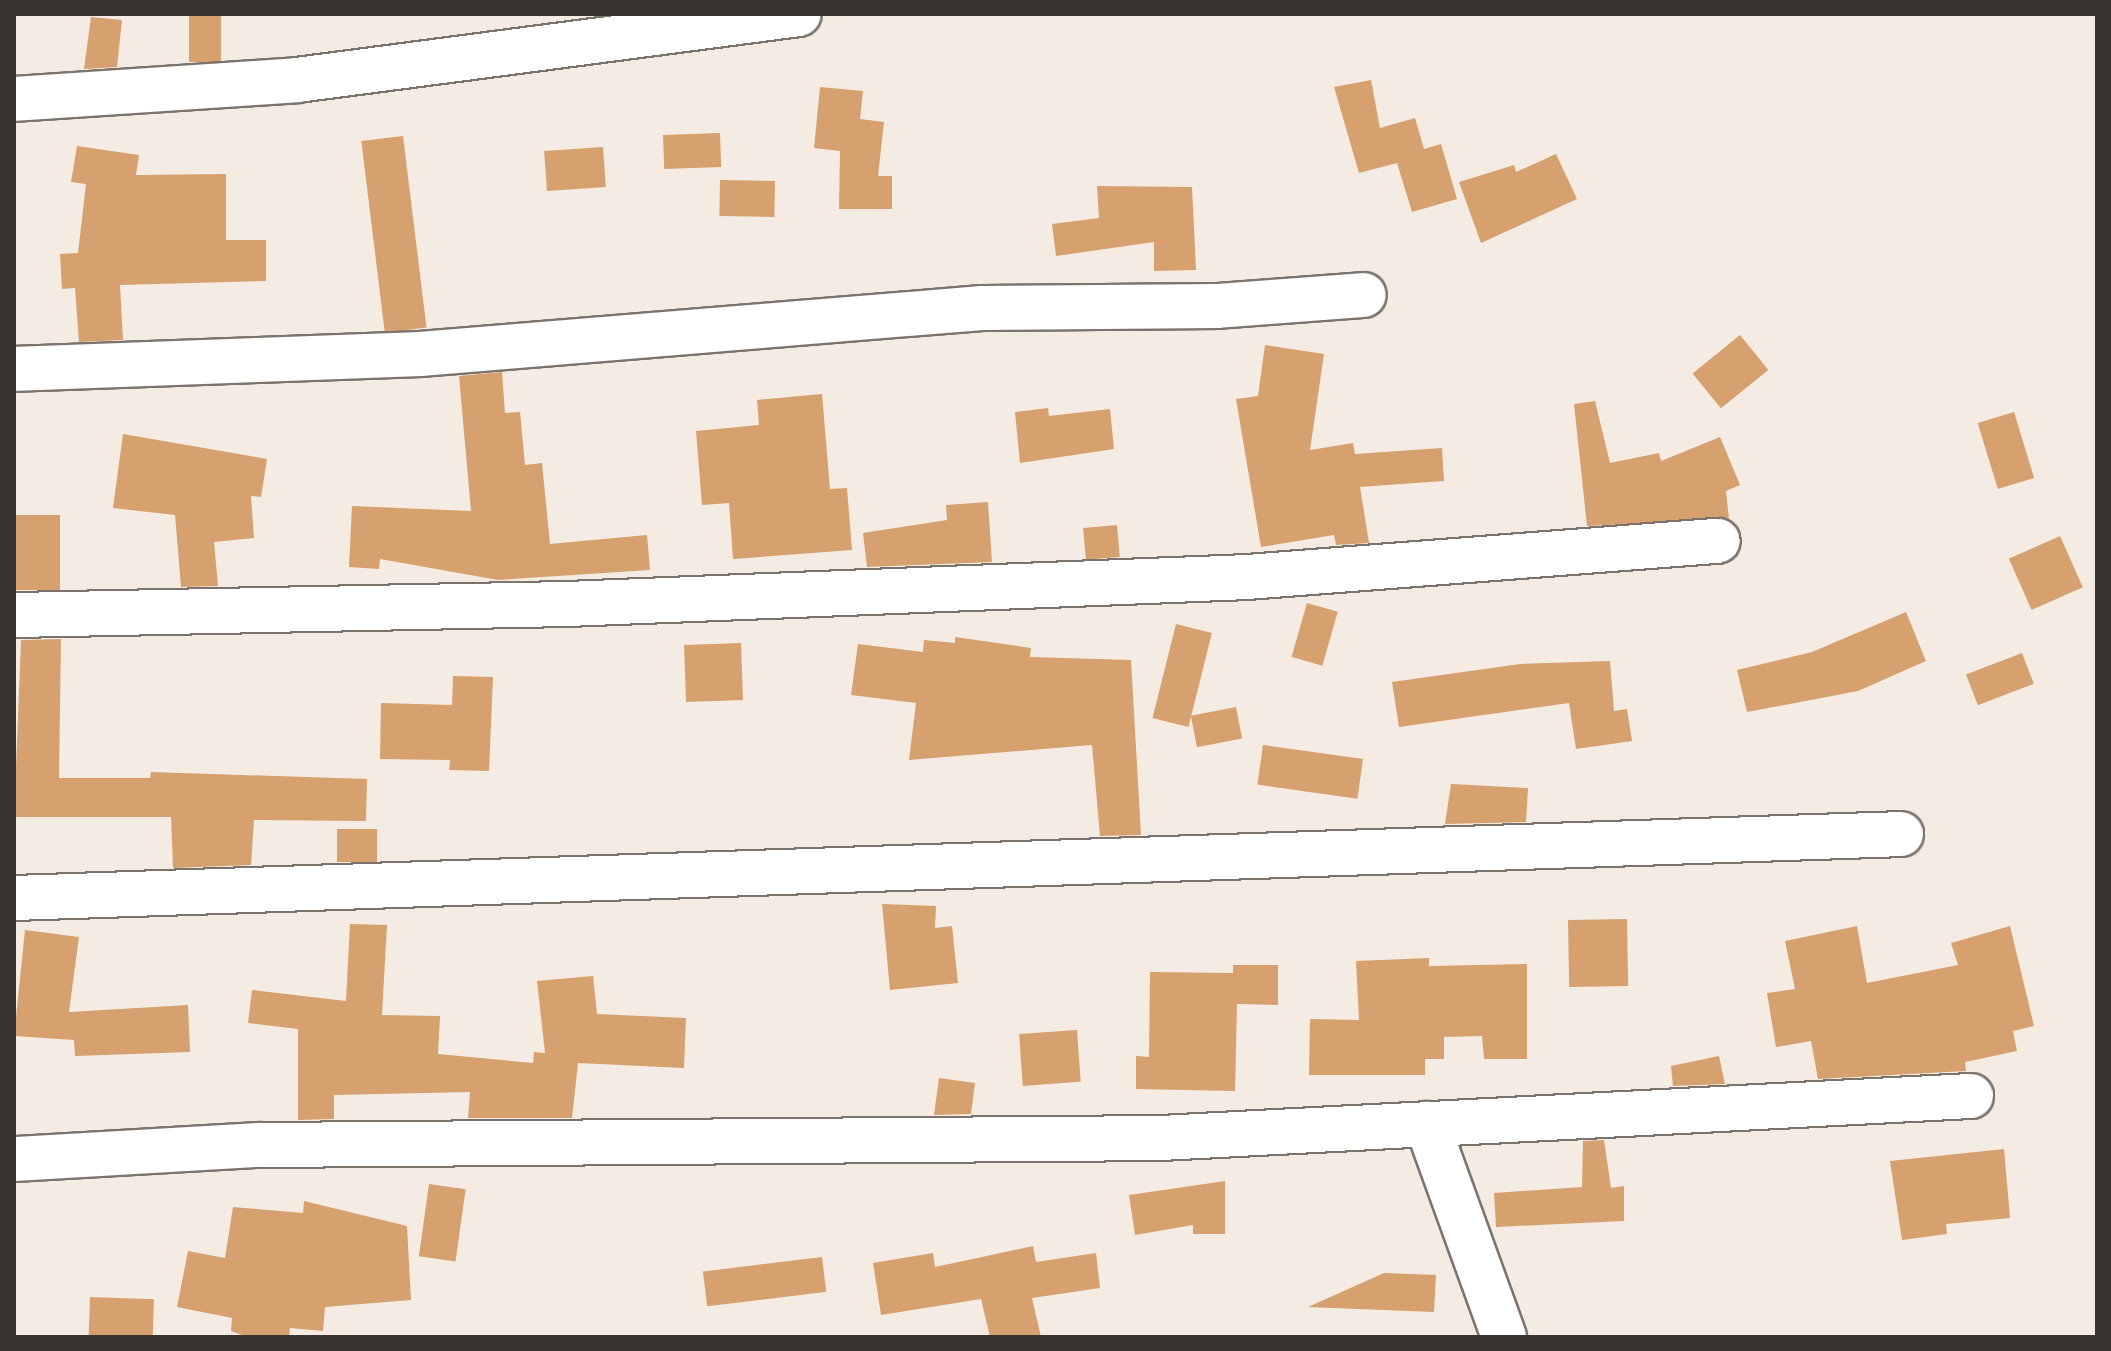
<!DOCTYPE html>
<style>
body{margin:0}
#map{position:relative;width:2111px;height:1351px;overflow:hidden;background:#f4ebe3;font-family:"Asap Condensed",sans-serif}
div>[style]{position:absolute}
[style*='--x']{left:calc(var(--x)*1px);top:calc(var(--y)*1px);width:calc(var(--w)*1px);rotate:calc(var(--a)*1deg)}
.building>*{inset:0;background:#d6a16e;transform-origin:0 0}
.roads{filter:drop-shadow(2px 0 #7b736c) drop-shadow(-2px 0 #7b736c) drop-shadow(0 2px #7b736c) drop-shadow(0 -2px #7b736c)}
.minor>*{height:44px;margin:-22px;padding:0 22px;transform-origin:22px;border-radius:22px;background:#fff}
span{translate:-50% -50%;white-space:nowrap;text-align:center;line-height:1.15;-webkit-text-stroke:8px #fff9f4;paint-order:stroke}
.frame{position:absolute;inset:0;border:16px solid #383431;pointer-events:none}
</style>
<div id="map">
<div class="building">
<div style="left:189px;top:14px;width:32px;height:48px"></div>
<div style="clip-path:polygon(91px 17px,122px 20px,117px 67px,84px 69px)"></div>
<div style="clip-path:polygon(1371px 80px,1380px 128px,1415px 118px,1424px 149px,1441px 144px,1457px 199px,1412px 212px,1397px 163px,1359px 173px,1334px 87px)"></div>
<div style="clip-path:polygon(820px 87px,863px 91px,860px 119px,884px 122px,878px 176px,892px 176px,892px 209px,839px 209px,840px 151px,814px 148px)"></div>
<div style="left:720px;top:133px;width:34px;height:57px;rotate:88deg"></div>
<div style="left:403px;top:136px;width:193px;height:42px;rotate:83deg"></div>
<div style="clip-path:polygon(77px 146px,139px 155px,136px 175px,226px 174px,226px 240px,266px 240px,266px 281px,120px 285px,123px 340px,79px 342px,75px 288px,62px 289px,60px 254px,78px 253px,86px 184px,71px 182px)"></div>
<div style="left:603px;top:147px;width:40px;height:59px;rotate:86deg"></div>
<div style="clip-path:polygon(1556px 154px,1577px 199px,1481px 243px,1459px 182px,1514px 165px,1516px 172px)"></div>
<div style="left:720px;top:180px;width:55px;height:36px;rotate:1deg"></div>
<div style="clip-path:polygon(1097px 186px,1192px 187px,1196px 270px,1154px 271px,1154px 242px,1056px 256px,1052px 224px,1099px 218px)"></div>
<div style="left:1740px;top:335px;width:45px;height:61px;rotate:51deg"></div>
<div style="clip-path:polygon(1265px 345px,1324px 354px,1310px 450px,1353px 443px,1355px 454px,1442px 448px,1444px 481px,1360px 487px,1369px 543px,1336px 545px,1334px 535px,1261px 547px,1236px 399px,1258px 396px)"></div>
<div style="clip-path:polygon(502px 372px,505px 413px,520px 412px,525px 465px,542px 463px,550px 544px,647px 535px,650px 570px,498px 580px,380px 559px,379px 569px,349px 567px,352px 506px,471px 511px,459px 376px)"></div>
<div style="clip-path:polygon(822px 394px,830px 489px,847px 488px,852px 550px,733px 559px,729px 503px,702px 505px,696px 431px,759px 425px,757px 400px)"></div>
<div style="clip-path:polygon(1595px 401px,1610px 463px,1659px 453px,1661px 461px,1720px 437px,1740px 485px,1726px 491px,1729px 519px,1587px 526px,1574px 404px)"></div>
<div style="clip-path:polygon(1048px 408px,1049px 416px,1110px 409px,1114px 449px,1020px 463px,1015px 412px)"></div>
<div style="left:2014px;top:412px;width:69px;height:38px;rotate:73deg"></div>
<div style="clip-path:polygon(123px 434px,267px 459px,261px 497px,251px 496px,254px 538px,214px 542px,218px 586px,181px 587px,175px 515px,113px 508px)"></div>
<div style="clip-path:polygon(988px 502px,992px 562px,867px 567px,863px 533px,947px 520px,946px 505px)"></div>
<div style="left:14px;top:515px;width:46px;height:75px"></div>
<div style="left:1117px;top:525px;width:32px;height:34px;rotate:85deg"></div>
<div style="left:2060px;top:536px;width:56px;height:56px;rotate:66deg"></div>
<div style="left:1307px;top:603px;width:32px;height:56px;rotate:16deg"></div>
<div style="clip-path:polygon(1906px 612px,1926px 661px,1858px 691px,1747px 712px,1737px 670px,1812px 652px)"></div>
<div style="left:1176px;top:624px;width:37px;height:97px;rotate:14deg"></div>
<div style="clip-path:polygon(955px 637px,1031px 648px,1030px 657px,1131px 660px,1141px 835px,1100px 836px,1092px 745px,909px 760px,916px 703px,851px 695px,858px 644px,923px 652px,924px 640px,955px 643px)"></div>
<div style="clip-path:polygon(61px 639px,59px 778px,150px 778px,151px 772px,367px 779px,366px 821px,254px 820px,251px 865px,173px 868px,171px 817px,14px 817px,21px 640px)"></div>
<div style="left:741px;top:643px;width:57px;height:57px;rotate:88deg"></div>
<div style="left:2022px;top:653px;width:33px;height:60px;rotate:69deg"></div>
<div style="clip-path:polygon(1610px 661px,1614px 711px,1627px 709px,1632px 741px,1576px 749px,1569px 703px,1399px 727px,1392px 682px,1520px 664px)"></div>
<div style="clip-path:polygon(453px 676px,493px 677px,489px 771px,449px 770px,450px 760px,380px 759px,381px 703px,452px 705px)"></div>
<div style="left:1236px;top:707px;width:32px;height:46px;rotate:79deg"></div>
<div style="left:1263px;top:745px;width:101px;height:40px;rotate:8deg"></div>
<div style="clip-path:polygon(1451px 784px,1528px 788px,1526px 822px,1445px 824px)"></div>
<div style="left:337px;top:829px;width:40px;height:33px"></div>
<div style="clip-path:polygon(882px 904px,936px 906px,935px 928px,952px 926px,958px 983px,890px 990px)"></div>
<div style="left:1627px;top:919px;width:67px;height:59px;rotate:89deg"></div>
<div style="clip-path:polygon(350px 924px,387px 925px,382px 1015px,440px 1016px,438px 1054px,533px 1063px,534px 1052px,545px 1053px,537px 981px,593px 976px,597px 1014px,686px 1018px,684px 1068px,578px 1063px,572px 1118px,468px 1118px,470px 1092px,334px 1095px,334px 1119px,298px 1120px,298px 1029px,248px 1023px,252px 990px,346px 1001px)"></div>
<div style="clip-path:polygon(1857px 926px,1867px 983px,1958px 965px,1951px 943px,2010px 926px,2034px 1026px,2013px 1031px,2017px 1051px,1965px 1062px,1966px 1071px,1818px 1079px,1811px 1041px,1776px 1047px,1767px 993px,1795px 989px,1785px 941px)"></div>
<div style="clip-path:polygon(25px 930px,79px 937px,69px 1012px,188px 1005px,190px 1052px,75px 1056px,74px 1040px,14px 1036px)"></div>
<div style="clip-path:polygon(1429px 958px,1429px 966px,1527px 964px,1527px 1059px,1484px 1059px,1482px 1036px,1444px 1037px,1444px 1059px,1425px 1059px,1425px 1075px,1309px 1075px,1310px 1019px,1359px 1020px,1356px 961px)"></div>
<div style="clip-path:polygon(1233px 965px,1278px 965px,1278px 1005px,1237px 1004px,1235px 1091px,1136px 1089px,1136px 1056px,1149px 1057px,1150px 972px,1233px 973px)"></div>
<div style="left:1077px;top:1030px;width:52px;height:58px;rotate:86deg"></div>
<div style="clip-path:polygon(1719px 1056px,1725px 1084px,1673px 1086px,1671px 1066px)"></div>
<div style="clip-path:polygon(939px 1078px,975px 1083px,971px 1114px,934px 1115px)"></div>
<div style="clip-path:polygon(1604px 1140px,1611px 1188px,1624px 1186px,1624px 1221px,1496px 1227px,1494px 1193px,1582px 1187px,1583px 1141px)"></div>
<div style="clip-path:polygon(2004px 1149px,2010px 1218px,1946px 1224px,1947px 1234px,1902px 1240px,1890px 1161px)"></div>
<div style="clip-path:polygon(1225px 1181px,1225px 1234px,1193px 1234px,1193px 1225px,1135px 1235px,1129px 1195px)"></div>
<div style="left:429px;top:1184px;width:37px;height:73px;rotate:8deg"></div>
<div style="clip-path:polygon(304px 1201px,407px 1226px,411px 1300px,325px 1307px,323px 1331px,290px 1328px,289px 1337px,247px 1337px,231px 1331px,232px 1318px,177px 1307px,188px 1251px,225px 1258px,233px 1207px,303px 1213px)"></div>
<div style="clip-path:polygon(1033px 1246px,1036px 1262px,1096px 1253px,1100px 1288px,1032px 1298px,1041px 1337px,990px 1337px,981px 1299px,881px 1315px,873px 1263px,933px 1253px,935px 1267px)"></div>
<div style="left:822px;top:1257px;width:35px;height:120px;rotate:83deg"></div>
<div style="clip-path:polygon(1384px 1273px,1436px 1275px,1434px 1312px,1308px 1307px)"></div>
<div style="left:90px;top:1297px;width:64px;height:38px;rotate:2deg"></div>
</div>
<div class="roads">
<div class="minor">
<div style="--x:14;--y:99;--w:284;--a:-3.8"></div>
<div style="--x:297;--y:80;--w:506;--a:-7.49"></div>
<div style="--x:14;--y:369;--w:406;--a:-2.1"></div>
<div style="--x:420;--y:354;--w:564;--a:-4.68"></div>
<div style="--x:982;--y:308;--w:235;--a:-0.5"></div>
<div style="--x:1217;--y:306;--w:147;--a:-4.3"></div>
<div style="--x:14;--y:615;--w:553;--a:-1.14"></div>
<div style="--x:567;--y:604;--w:681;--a:-2.27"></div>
<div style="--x:1247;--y:577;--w:472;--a:-4.4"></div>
<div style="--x:14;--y:898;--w:1888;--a:-1.94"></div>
<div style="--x:1427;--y:1124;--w:226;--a:70.1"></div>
<div style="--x:14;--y:1159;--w:245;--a:-3.3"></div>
<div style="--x:259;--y:1145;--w:902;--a:-0.44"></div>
<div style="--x:1161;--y:1138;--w:811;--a:-2.97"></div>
</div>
</div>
<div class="frame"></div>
</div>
